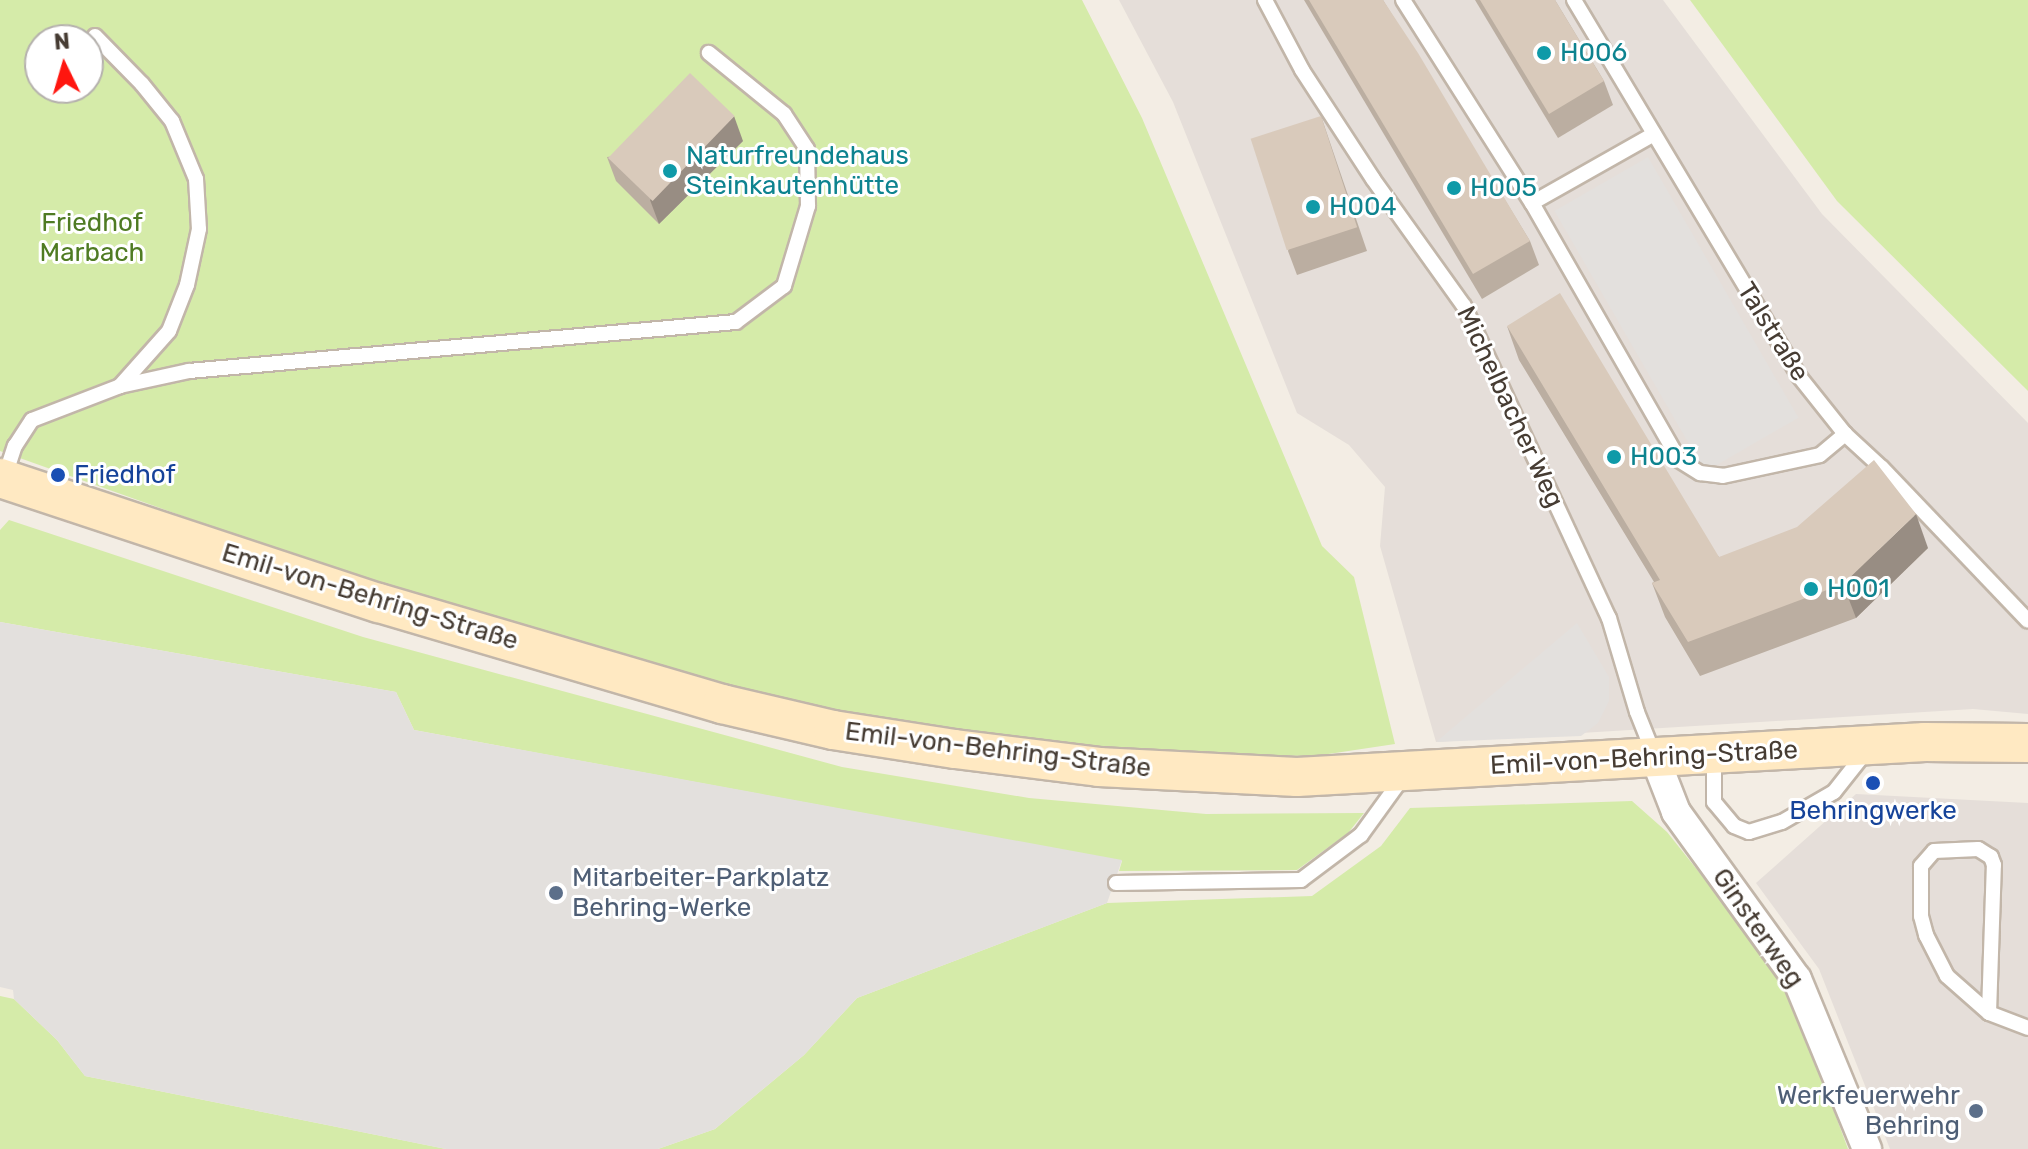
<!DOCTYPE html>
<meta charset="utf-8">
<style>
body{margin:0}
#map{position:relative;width:2028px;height:1149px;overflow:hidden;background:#f3ede4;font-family:Rubik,sans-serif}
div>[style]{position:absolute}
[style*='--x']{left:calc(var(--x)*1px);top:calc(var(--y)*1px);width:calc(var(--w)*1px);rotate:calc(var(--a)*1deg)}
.industrial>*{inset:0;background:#e5ded9}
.green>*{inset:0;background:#d5eba9}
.parking>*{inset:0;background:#e3e0dd;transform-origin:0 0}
.roads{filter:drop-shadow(2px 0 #c2b6a9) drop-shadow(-2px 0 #c2b6a9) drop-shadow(0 2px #c2b6a9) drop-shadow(0 -2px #c2b6a9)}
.service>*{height:14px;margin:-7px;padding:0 7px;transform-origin:7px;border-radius:7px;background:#fff}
.minor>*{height:28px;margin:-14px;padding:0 14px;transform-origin:14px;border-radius:14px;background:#fff}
.secondary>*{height:38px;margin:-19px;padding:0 19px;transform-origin:19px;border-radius:19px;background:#ffe9c2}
.wall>*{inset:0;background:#bbaea1}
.shaded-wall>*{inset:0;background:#988d83}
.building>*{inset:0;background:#d9cabb;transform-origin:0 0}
.dots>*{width:22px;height:22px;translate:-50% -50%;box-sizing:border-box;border:4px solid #fff;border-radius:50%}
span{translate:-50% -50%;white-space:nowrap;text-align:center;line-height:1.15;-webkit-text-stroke:6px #fff;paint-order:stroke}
.culture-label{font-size:26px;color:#0d838f}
.left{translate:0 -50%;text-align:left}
.park-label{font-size:26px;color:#4f7b23}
.street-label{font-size:26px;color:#463c33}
.transit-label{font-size:26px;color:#164399}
.service-label{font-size:26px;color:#4e5e75}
.right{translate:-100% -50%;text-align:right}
.north{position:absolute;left:24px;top:24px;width:80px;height:80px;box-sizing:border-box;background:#fff;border:2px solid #b5b1ad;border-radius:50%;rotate:355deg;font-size:22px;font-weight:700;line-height:32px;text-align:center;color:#463c33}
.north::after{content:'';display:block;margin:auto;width:28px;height:36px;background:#ff160f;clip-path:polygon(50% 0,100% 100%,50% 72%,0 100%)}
</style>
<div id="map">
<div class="industrial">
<div style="clip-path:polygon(1119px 0,1663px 0,1822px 214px,2028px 423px,2028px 714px,1973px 709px,1436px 742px,1380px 546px,1385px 487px,1349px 445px,1297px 413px,1173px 102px)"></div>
<div style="clip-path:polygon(1856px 794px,2028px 803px,2028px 1149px,1890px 1149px,1819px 969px,1756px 883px)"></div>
</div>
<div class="green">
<div style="clip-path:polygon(evenodd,0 0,1082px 0,1142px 118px,1322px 546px,1354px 577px,1395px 744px,1315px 756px,1116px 754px,954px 741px,514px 634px,0 451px,0 0,40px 40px,88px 40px,88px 88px,40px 88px,40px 40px)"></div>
<div style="clip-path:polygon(1690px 0,2028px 0,2028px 391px,1837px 201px)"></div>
<div style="clip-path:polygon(9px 520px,363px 637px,842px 767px,1029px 798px,1206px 814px,1364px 813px,1348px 833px,1297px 870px,1119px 871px,1122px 861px,414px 730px,396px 692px,0 622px,0 530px)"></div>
<div style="clip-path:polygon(1632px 801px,1667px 832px,1786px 981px,1848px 1149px,658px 1149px,715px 1129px,804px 1055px,857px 998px,1107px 903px,1312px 896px,1381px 846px,1410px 808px)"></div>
<div style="clip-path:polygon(0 996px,14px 999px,57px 1040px,85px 1076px,446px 1149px,0 1149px)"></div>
</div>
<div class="parking">
<div style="left:1648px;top:157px;width:301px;height:108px;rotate:60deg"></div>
<div style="clip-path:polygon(0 622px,396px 692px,414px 730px,1122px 860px,1107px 903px,857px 998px,804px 1055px,715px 1129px,658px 1149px,446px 1149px,85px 1076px,57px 1040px,14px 999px,13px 990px,0 987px)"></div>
<div style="clip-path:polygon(1577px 623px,1609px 677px,1609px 701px,1598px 723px,1581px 736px,1436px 742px)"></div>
</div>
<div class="roads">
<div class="service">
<div style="--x:1265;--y:0;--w:79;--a:62.1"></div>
<div style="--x:1302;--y:70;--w:130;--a:56.9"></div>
<div style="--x:1373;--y:179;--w:156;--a:54.4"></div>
<div style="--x:1464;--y:306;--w:344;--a:65.1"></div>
<div style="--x:1609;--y:618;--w:98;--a:73.4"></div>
<div style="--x:1637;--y:712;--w:48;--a:68.2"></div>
<div style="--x:1403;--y:0;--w:241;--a:57.6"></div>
<div style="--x:1532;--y:203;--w:140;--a:-29.5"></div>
<div style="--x:1574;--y:0;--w:437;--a:59.1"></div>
<div style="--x:1798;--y:375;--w:75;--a:51.5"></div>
<div style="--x:1845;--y:434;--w:50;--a:42.6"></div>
<div style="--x:1882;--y:468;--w:211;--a:46.3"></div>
<div style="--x:95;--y:36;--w:67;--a:45.6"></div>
<div style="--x:142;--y:84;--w:48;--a:51"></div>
<div style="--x:172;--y:121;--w:63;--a:67.5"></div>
<div style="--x:196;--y:179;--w:50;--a:86.6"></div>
<div style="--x:199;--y:229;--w:57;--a:102.1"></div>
<div style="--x:187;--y:285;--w:49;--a:111.4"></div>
<div style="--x:169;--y:331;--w:74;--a:131.7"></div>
<div style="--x:1532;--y:203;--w:296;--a:60.2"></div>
<div style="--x:1679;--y:460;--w:25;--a:32"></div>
<div style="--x:1700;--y:473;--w:23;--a:7"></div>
<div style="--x:1723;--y:476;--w:99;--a:-12.2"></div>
<div style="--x:1820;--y:455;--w:33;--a:-40"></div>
<div style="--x:4;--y:479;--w:35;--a:-72"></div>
<div style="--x:15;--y:446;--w:31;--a:-57"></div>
<div style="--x:32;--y:420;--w:94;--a:-21.1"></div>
<div style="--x:120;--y:386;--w:71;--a:-12.3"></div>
<div style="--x:189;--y:371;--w:549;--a:-5.12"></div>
<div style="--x:736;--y:322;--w:60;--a:-36.9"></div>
<div style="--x:784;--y:286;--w:84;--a:-73.3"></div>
<div style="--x:808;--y:206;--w:57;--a:-91"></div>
<div style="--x:807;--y:149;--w:42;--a:-123.3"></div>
<div style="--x:784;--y:114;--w:97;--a:-140.9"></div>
<div style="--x:1714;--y:757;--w:45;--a:90"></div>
<div style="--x:1714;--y:802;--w:31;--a:50"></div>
<div style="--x:1734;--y:826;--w:16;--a:22"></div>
<div style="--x:1749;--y:832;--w:34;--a:-17"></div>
<div style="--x:1782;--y:822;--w:60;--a:-30"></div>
<div style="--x:1834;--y:792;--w:55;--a:-51.7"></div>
<div style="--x:1116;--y:883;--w:185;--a:-0.9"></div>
<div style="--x:1301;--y:880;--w:75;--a:-36.9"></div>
<div style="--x:1361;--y:835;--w:72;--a:-54.1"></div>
<div style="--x:1989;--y:1013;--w:148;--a:-88.1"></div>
<div style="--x:1994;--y:865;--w:9;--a:-111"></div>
<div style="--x:1991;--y:857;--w:15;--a:-148"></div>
<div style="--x:1978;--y:849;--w:44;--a:177.4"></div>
<div style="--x:1934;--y:851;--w:20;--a:131"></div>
<div style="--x:1921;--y:866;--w:50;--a:90"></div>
<div style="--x:1921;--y:916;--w:20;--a:75"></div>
<div style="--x:1926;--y:935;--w:46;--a:62.9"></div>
<div style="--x:1947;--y:976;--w:56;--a:41.4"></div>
<div style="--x:1989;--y:1013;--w:42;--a:21"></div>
</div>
<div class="minor">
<div style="--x:1655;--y:758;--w:58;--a:68.7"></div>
<div style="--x:1676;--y:812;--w:206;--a:54.1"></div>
<div style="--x:1797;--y:979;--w:184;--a:67.6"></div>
</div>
<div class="secondary">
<div style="--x:0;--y:478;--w:399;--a:18.3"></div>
<div style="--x:379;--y:603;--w:358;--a:16.4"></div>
<div style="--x:722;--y:704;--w:114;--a:13.2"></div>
<div style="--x:833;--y:730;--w:123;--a:8.9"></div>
<div style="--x:955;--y:749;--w:145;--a:7.1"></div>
<div style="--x:1099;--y:767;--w:198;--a:2.9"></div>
<div style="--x:1297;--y:777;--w:629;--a:-3.19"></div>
<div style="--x:1925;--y:742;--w:103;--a:0.6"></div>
</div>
</div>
<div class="wall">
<div style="clip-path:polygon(1304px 0,1383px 0,1530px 241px,1539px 265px,1482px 299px)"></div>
<div style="clip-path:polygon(1475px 0,1555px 0,1604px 81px,1613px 105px,1558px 138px)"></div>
<div style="clip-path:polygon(1321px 116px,1367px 251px,1297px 275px,1288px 251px)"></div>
<div style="clip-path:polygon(743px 141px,659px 224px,616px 181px,607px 157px)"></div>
<div style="clip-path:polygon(1507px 326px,1719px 557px,1928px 548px,1856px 618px,1700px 676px,1665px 617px,1652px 583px,1654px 582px,1519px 360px)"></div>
</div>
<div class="shaded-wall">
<div style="clip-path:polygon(734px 116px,743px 141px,659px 224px,650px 200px)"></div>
<div style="clip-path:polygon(1916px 514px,1928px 548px,1856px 618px,1843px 584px)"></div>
</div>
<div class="building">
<div style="clip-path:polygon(1309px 0,1383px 0,1418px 53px,1530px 241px,1473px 274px)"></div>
<div style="clip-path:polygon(1480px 0,1555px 0,1604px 81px,1549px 114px)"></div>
<div style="left:690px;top:73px;width:62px;height:118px;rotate:44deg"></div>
<div style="left:1321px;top:116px;width:117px;height:74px;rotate:72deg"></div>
<div style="clip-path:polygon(1560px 293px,1719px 557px,1797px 527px,1874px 460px,1916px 514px,1843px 584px,1688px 642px,1652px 583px,1660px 580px,1507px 326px)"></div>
</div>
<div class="dots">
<div style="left:1544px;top:53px;background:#0f9aa8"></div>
<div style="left:670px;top:171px;background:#0f9aa8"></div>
<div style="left:1454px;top:188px;background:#0f9aa8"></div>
<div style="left:1313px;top:207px;background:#0f9aa8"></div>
<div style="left:1614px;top:457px;background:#0f9aa8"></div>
<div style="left:58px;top:475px;background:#1a4fb4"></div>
<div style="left:1811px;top:589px;background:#0f9aa8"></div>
<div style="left:1873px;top:783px;background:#1a4fb4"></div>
<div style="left:556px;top:893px;background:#5c6f8a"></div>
<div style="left:1976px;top:1111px;background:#5c6f8a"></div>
</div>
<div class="culture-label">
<span class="left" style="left:1560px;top:53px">H006</span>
<span class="left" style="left:686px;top:171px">Naturfreundehaus<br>Steinkautenhütte</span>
<span class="left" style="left:1470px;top:188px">H005</span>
<span class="left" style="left:1329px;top:207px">H004</span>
<span class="left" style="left:1630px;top:457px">H003</span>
<span class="left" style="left:1827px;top:589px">H001</span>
</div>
<div class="park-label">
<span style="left:92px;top:238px">Friedhof<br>Marbach</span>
</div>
<div class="street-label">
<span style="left:1773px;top:332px;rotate:58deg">Talstraße</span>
<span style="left:1510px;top:407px;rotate:65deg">Michelbacher Weg</span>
<span style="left:370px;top:597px;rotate:17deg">Emil-von-Behring-Straße</span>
<span style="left:998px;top:750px;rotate:7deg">Emil-von-Behring-Straße</span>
<span style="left:1644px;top:758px;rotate:-3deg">Emil-von-Behring-Straße</span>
<span style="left:1758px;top:928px;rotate:55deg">Ginsterweg</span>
</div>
<div class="transit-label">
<span class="left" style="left:74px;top:475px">Friedhof</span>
<span style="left:1873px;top:811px">Behringwerke</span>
</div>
<div class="service-label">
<span class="left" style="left:572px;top:893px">Mitarbeiter-Parkplatz<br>Behring-Werke</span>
<span class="right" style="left:1960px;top:1111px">Werkfeuerwehr<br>Behring</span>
</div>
<div class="north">N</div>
</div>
